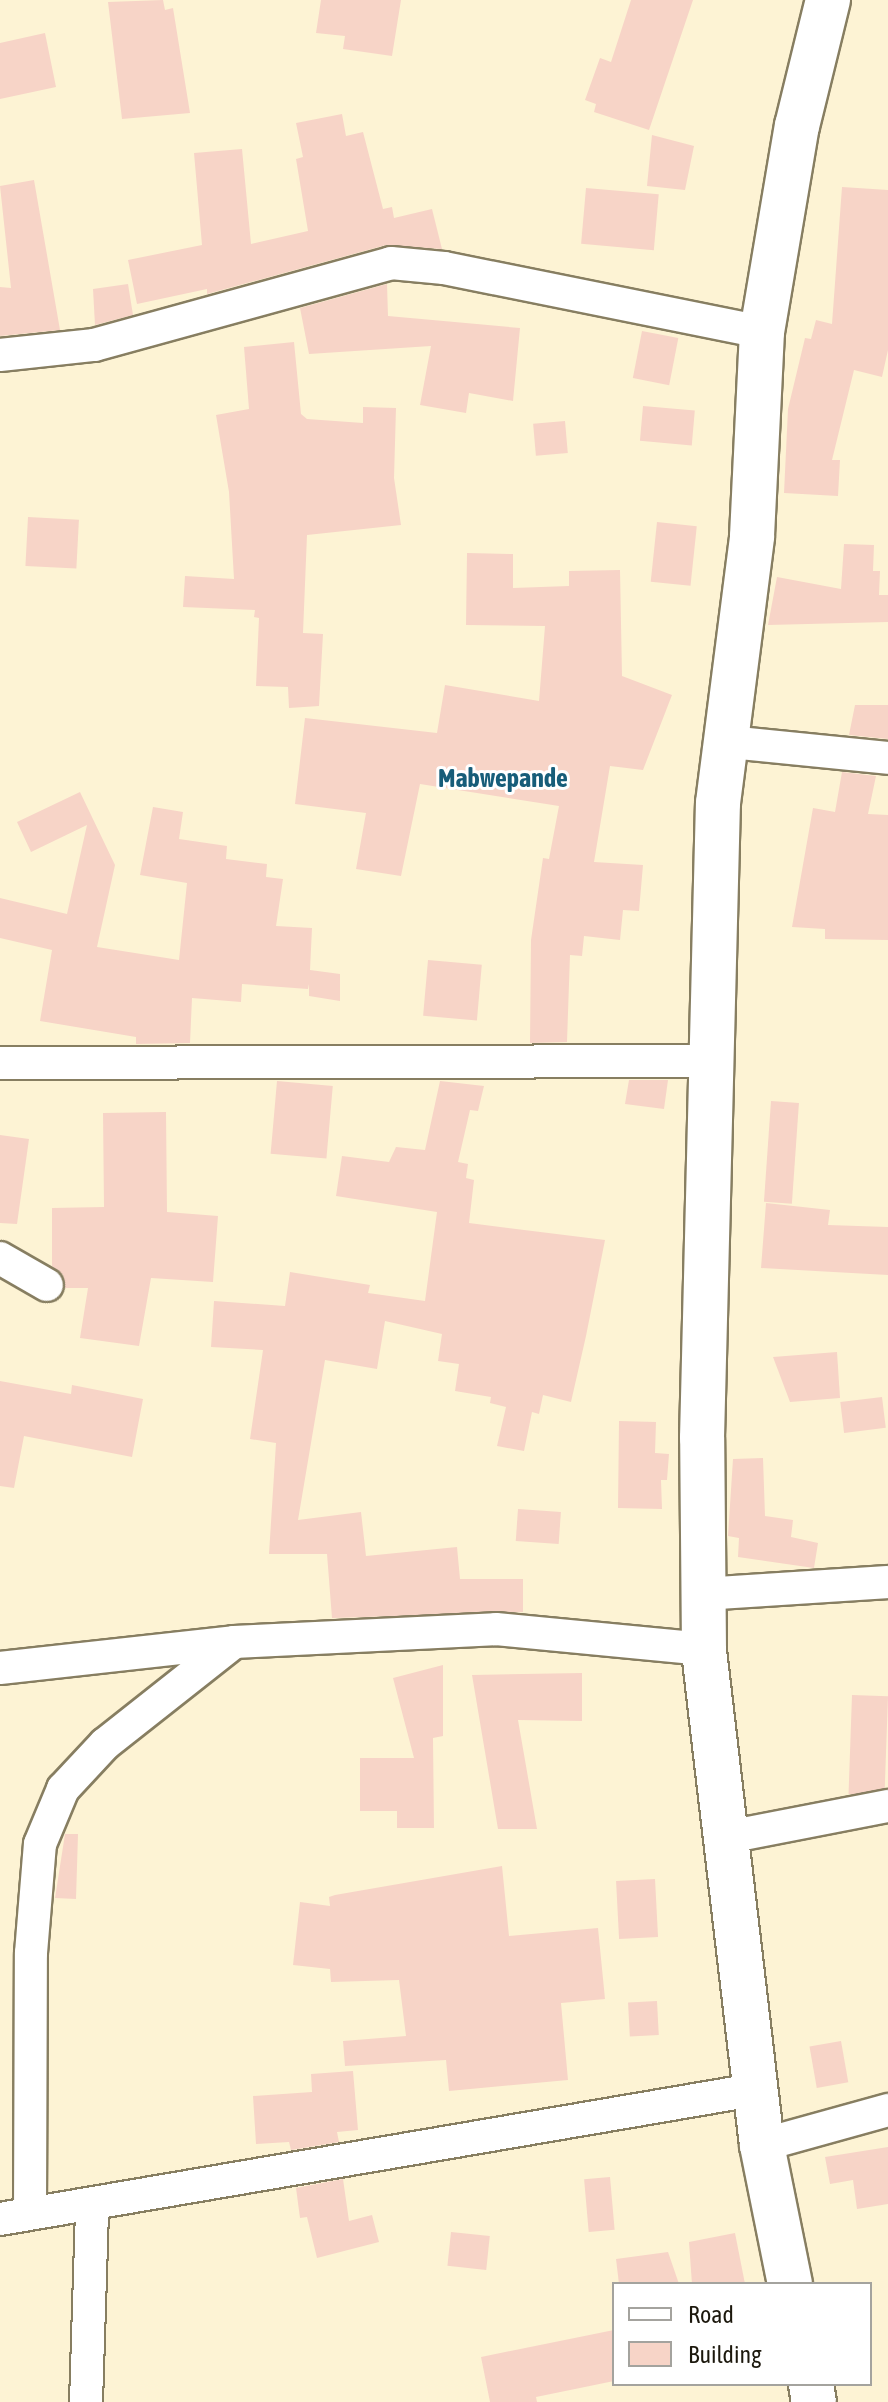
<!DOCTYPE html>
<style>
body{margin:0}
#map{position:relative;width:888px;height:2402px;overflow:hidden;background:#fdf3d4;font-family:"Asap Condensed",sans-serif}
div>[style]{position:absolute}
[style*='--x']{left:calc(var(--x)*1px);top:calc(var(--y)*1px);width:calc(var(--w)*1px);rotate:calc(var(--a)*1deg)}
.building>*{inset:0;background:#f7d4c7;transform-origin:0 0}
.roads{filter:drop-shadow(2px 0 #877e61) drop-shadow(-2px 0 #877e61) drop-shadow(0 2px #877e61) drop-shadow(0 -2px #877e61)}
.street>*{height:32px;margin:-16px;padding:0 16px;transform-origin:16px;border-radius:16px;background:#fff}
.secondary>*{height:44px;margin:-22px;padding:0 22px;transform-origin:22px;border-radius:22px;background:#fff}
span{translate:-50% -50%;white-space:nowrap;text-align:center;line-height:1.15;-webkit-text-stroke:6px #fff;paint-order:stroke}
.quarter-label{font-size:26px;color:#175d79;font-weight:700}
.legend{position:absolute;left:612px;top:2282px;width:260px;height:104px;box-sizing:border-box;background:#fff;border:2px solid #a4a39e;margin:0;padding:10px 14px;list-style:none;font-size:24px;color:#1c180d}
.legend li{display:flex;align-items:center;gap:16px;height:40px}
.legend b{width:40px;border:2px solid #a4a39e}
</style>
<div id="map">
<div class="building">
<div style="clip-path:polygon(163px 0,165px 10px,173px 8px,190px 113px,122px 119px,108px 2px)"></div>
<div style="clip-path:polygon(321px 0,401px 0,392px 56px,343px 49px,345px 36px,316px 33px)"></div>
<div style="clip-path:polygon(631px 0,693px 0,649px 130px,594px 112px,596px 104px,585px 100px,600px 58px,611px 62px)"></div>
<div style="clip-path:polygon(45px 33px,56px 87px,0 99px,0 43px)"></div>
<div style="clip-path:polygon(342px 114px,346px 136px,363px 132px,383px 209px,392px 207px,394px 218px,432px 209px,442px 249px,386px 245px,207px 294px,207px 289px,137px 304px,128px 260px,202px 245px,194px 153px,242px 149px,251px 244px,308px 231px,296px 159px,303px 157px,296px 123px)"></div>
<div style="clip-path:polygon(652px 135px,694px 146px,685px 190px,647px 186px)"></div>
<div style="clip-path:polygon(34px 180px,60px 330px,0 336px,0 287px,11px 288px,0 186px)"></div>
<div style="clip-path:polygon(842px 187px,888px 190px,888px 350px,882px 377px,854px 370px,832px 460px,840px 460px,838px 496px,784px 493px,788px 409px,805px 338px,811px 339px,816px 320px,832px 324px)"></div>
<div style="left:586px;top:188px;width:73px;height:56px;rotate:5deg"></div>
<div style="clip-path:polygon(128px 284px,133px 315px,95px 325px,93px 289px)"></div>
<div style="clip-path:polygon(387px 284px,388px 316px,520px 328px,513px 401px,469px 393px,466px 413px,420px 405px,431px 346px,309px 354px,300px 308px)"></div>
<div style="left:642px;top:331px;width:37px;height:48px;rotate:11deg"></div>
<div style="clip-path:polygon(294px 342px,301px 414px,307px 419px,363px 423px,363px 407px,396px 408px,394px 478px,401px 525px,307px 535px,303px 633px,323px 634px,319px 706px,289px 708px,288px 687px,256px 686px,259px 618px,254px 617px,255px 610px,183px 607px,185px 576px,234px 579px,229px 492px,216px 415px,249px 409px,244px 347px)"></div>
<div style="left:643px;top:406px;width:52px;height:35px;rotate:5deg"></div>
<div style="left:565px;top:421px;width:32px;height:32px;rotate:85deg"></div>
<div style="left:28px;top:517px;width:51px;height:49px;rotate:3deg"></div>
<div style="left:657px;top:522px;width:40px;height:60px;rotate:6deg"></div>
<div style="clip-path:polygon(844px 544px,874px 545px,873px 571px,880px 571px,879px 595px,888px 595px,888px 622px,768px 625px,777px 577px,841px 589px)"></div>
<div style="clip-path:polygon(467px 553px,513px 554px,513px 588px,569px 586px,569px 571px,620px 570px,622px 676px,672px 695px,643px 770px,610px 766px,594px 862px,643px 865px,639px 911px,623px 910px,620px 940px,584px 936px,582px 956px,570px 955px,567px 1042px,530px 1043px,531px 940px,543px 858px,549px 859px,559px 806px,420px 784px,401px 876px,356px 869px,366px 813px,295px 804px,305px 718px,437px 733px,445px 685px,539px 701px,545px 626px,466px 625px)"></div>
<div style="clip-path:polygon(855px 705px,888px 705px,888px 739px,849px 735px)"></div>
<div style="clip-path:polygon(842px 772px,876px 776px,868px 814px,888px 815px,888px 940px,825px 939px,825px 929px,792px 927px,813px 808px,835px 812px)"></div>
<div style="clip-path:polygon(80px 792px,115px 865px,97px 947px,179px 960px,187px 883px,140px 875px,153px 807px,183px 812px,179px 839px,227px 846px,226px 859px,267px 864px,266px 877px,283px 879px,276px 926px,312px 928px,310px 970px,340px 974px,340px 1001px,309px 996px,309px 984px,308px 989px,242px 984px,241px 1002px,192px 998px,190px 1043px,136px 1044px,136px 1037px,40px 1021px,52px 950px,0 938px,0 898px,67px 914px,87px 825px,31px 852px,17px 822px)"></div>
<div style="left:428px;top:960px;width:54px;height:56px;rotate:5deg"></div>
<div style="clip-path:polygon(629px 1080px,668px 1080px,664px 1109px,625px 1104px)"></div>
<div style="left:277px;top:1081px;width:56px;height:73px;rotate:5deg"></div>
<div style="clip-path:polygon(440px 1081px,484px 1086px,478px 1111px,470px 1110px,458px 1162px,468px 1164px,466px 1178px,474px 1180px,469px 1223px,605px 1240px,586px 1336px,571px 1402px,543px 1395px,539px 1414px,532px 1412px,524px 1451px,497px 1446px,506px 1407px,490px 1403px,491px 1397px,455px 1391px,459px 1364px,438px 1361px,442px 1334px,385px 1321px,377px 1369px,325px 1360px,298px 1520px,361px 1512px,366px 1556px,457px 1547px,460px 1579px,523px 1579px,523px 1612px,332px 1618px,327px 1554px,269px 1554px,276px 1443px,250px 1439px,263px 1350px,211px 1347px,214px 1301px,285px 1306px,290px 1272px,370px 1285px,368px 1293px,425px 1301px,437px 1212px,336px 1196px,342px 1156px,389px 1162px,396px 1147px,425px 1150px)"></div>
<div style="left:771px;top:1101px;width:28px;height:101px;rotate:4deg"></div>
<div style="clip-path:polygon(166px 1112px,167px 1212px,218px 1216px,213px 1282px,151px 1278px,139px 1346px,80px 1338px,88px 1288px,65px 1288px,63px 1275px,52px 1266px,52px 1208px,104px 1207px,103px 1113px)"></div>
<div style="clip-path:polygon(0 1135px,29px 1139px,17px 1224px,0 1223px)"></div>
<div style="clip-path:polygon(766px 1203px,830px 1210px,828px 1225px,888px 1227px,888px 1275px,761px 1268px)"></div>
<div style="clip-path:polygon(837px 1352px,840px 1398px,790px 1402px,773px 1357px)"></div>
<div style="clip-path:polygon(0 1381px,71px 1394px,72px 1385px,143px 1399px,132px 1457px,24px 1436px,14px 1488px,0 1486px)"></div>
<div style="left:882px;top:1397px;width:31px;height:42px;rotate:83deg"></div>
<div style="clip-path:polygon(619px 1421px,656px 1422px,655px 1453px,669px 1454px,667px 1480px,661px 1480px,662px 1509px,618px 1508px)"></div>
<div style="clip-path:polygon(763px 1458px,765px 1516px,793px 1520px,791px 1537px,818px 1543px,814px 1568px,738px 1557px,739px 1538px,728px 1536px,733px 1459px)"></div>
<div style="left:518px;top:1509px;width:43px;height:32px;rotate:4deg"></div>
<div style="clip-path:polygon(443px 1665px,443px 1736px,433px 1738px,434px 1828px,397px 1828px,397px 1811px,360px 1811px,360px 1758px,414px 1758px,393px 1678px)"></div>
<div style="clip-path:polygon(582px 1673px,582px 1721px,518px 1720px,537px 1829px,498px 1829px,472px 1675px)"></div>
<div style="left:852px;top:1695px;width:36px;height:99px;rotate:2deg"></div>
<div style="clip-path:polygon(65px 1834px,78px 1834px,76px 1899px,55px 1898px)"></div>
<div style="clip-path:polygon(502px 1866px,509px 1936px,598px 1928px,605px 1999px,561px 2003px,568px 2080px,449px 2091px,446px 2060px,345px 2066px,343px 2041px,406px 2036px,399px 1980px,331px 1982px,330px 1969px,293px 1965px,300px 1902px,330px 1906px,329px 1897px,335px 1895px)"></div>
<div style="left:655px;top:1879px;width:58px;height:39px;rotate:87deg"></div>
<div style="left:657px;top:2001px;width:34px;height:29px;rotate:87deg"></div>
<div style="left:841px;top:2041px;width:42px;height:32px;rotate:80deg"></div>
<div style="clip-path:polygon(353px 2071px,358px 2130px,337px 2132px,339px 2142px,291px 2150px,289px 2142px,256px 2144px,253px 2096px,312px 2092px,311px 2074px)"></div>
<div style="clip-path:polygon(888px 2147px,888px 2204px,857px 2209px,853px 2180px,830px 2184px,825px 2157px)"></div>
<div style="left:610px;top:2177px;width:53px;height:26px;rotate:85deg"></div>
<div style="clip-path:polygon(343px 2179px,349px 2221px,372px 2215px,379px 2242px,317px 2258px,307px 2217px,300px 2218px,296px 2188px)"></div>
<div style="left:451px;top:2232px;width:39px;height:34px;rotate:6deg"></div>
<div style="clip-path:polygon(735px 2233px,745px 2284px,692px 2284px,689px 2242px)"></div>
<div style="clip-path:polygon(668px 2252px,679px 2284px,619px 2284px,616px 2259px)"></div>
<div style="clip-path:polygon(614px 2330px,614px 2381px,536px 2397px,537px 2402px,490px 2402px,481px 2357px)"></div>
</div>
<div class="roads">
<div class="street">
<div style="--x:0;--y:355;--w:95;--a:-6.1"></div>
<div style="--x:94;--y:345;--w:308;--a:-15.4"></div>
<div style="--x:391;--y:263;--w:53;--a:5.4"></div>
<div style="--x:444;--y:268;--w:324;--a:11.4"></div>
<div style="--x:729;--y:742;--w:160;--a:5.7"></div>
<div style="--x:0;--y:1063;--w:713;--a:-0.16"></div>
<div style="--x:0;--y:1258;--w:54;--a:29.9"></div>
<div style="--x:703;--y:1594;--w:185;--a:-3.7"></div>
<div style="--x:0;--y:1668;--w:235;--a:-6.3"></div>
<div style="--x:234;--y:1642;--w:262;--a:-2.8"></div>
<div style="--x:496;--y:1629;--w:209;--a:5.5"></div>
<div style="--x:728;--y:1837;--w:163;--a:-11"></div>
<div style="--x:762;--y:2145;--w:131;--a:-15.5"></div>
<div style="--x:30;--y:2213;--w:260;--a:-89.8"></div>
<div style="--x:31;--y:1953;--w:109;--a:-85.3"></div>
<div style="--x:40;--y:1844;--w:60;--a:-67.3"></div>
<div style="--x:63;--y:1789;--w:62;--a:-47"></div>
<div style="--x:105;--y:1744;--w:164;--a:-38.3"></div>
<div style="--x:0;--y:2219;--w:770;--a:-9.72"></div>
<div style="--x:86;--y:2402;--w:196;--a:-88.2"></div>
</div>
<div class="secondary">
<div style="--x:790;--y:2284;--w:142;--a:-101.4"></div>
<div style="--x:762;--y:2145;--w:499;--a:-96.7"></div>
<div style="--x:704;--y:1649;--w:211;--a:-90.5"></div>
<div style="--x:702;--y:1438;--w:635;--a:-88.56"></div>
<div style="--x:718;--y:803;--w:269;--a:-82.7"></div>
<div style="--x:752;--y:536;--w:204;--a:-87.2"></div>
<div style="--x:762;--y:332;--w:209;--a:-80.4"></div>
<div style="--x:797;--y:126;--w:130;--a:-76.2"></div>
<div style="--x:811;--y:2384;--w:18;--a:81"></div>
</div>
</div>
<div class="quarter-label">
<span style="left:503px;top:779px">Mabwepande</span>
</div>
<ul class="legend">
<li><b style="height:10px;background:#fff"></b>Road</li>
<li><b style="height:22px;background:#f7d4c7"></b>Building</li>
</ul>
</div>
